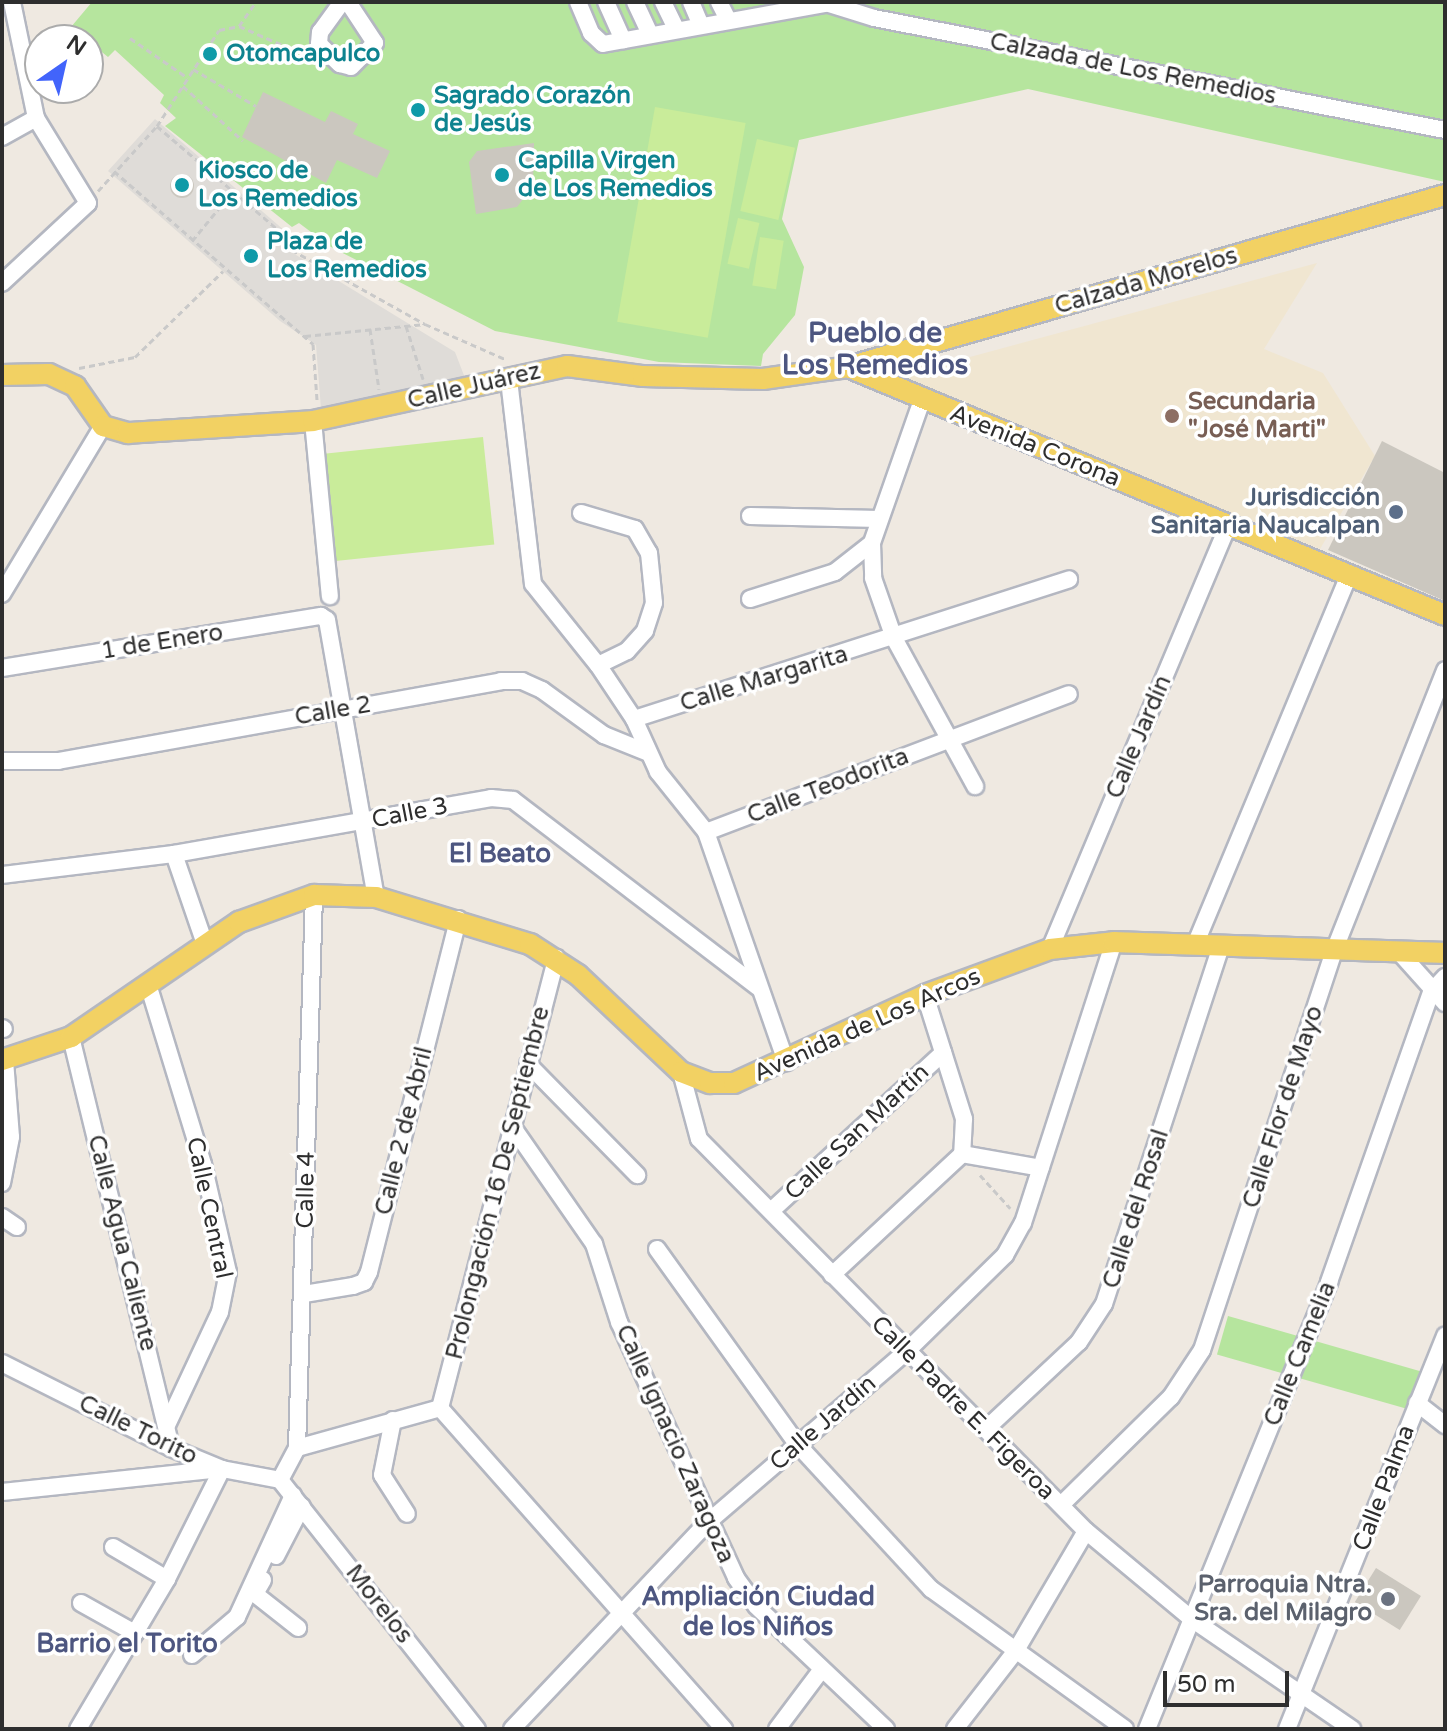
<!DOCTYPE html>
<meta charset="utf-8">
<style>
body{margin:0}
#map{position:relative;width:1447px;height:1731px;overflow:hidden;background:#efe9e1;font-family:"Varela Round",sans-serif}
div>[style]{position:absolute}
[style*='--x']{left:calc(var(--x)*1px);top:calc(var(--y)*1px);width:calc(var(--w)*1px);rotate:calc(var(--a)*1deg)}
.education>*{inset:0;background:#f0e6d1}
.green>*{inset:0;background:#b6e59e;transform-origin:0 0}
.pitch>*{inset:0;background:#c9ec9a;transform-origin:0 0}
.plaza>*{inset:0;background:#dfdcd8}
.building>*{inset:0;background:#cbc7bf;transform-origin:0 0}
.round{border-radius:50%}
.path>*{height:3px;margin-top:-1.5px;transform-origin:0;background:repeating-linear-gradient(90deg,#c9c9c9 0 6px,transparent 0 10px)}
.roads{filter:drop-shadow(2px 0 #b4b7c1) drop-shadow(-2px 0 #b4b7c1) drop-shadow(0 2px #b4b7c1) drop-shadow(0 -2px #b4b7c1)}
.minor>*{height:16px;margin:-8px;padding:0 8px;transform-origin:8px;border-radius:8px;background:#fff}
.major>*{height:20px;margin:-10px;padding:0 10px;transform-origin:10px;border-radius:10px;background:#f2d163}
.dots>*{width:22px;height:22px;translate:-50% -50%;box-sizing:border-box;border:4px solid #fff;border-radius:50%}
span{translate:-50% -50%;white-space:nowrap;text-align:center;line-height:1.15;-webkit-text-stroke:7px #fff;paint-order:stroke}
.culture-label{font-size:24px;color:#0d838f;font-weight:700}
.left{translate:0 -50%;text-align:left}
.street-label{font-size:24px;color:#2e2e2e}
.education-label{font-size:24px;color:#785e54;font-weight:700}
.service-label{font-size:24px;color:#4e5e75;font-weight:700}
.right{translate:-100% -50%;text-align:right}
.worship-label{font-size:24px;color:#5b616d;font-weight:700}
.neighbourhood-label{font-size:26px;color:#4d5680;font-weight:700}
.quarter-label{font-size:28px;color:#4d5680;font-weight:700}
.frame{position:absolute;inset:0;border:4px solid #2e2e2e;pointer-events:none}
.north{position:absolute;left:24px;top:24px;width:80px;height:80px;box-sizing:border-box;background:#fff;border:2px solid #ababab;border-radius:50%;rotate:34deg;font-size:22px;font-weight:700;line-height:32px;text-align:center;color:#2e2e2e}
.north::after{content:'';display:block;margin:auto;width:28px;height:36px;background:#4264fb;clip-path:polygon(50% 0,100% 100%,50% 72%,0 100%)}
.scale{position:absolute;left:1163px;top:1671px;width:126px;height:36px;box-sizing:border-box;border:4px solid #2e2e2e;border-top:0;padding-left:10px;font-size:24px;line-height:28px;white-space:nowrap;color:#2e2e2e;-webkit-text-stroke:6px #fff;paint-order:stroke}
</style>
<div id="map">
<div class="education">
<div style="clip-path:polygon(1317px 263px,1264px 349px,1323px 373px,1375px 456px,1320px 549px,896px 377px)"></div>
</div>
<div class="green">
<div style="clip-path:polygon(92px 2px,1445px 2px,1445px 182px,1028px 89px,799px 140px,782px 219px,804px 267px,795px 315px,763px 354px,761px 366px,659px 362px,495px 331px,331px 247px,299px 223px,292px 227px,165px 126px,176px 118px,160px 103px,164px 95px,115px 50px,108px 57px,71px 27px)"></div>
<div style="left:1228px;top:1316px;width:201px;height:40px;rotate:16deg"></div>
</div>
<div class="pitch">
<div style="left:655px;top:107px;width:92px;height:218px;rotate:10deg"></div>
<div style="left:757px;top:139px;width:39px;height:74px;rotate:13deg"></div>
<div style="left:738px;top:218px;width:22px;height:47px;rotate:13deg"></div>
<div style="left:760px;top:237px;width:24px;height:49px;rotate:9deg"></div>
<div style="left:483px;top:437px;width:108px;height:162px;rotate:84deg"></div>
</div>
<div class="plaza">
<div style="clip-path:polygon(155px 119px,285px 231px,283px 247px,455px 352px,465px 378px,321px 409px,316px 345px,280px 321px,108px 171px)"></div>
</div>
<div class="building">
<div style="clip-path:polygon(263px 92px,325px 122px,331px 111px,358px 124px,353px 134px,390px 151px,377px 178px,337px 160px,326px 183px,242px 137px)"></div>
<div style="clip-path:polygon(534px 143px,533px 186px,517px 207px,476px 214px,469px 162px,477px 151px)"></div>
<div class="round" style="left:170px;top:174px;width:24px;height:24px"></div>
<div style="clip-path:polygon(1382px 441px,1445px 473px,1445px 601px,1328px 550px)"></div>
<div style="left:1376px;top:1568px;width:53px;height:40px;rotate:32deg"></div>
</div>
<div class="path">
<div style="--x:239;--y:26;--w:58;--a:23.5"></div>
<div style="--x:292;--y:49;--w:10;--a:-11"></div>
<div style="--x:130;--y:38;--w:70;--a:34.6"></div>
<div style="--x:193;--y:69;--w:73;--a:30.4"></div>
<div style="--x:183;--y:86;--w:81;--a:42.5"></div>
<div style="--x:157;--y:126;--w:165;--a:40.6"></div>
<div style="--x:282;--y:233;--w:12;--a:85"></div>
<div style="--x:283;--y:245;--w:162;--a:29.1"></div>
<div style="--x:425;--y:324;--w:87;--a:23.6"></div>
<div style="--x:114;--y:171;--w:264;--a:41"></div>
<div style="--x:313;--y:344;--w:56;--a:85.9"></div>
<div style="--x:98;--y:191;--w:88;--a:-47.8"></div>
<div style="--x:157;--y:126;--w:114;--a:-57.1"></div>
<div style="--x:219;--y:30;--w:20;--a:-11"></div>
<div style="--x:239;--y:26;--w:29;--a:-55"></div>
<div style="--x:192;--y:241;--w:65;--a:-50.6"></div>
<div style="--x:406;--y:326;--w:56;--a:72.2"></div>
<div style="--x:370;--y:329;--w:61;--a:81.5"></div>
<div style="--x:305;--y:336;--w:121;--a:-5.7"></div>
<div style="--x:79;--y:368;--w:57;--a:-11.1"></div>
<div style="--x:135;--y:357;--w:123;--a:-44.3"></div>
<div style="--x:980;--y:1175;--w:45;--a:47.7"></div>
</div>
<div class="roads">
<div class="minor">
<div style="--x:342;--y:2;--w:37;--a:126"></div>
<div style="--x:320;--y:32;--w:12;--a:95"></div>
<div style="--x:319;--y:44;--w:29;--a:44"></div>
<div style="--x:340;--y:64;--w:11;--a:15"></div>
<div style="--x:351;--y:67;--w:34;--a:-45"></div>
<div style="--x:375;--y:43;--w:49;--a:-123.4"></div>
<div style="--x:578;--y:2;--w:34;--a:67"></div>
<div style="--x:591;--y:33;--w:16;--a:43"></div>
<div style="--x:603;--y:44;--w:226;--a:-10.2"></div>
<div style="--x:606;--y:2;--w:42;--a:65.9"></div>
<div style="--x:635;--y:2;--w:35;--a:65"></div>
<div style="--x:663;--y:2;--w:30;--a:64"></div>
<div style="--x:691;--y:2;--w:23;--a:67"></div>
<div style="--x:719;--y:2;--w:18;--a:63"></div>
<div style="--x:823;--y:2;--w:53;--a:17.4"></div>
<div style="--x:874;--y:18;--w:582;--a:11.1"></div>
<div style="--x:2;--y:137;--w:39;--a:-29"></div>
<div style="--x:2;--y:283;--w:117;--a:-42.9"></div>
<div style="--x:88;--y:203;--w:100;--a:-121.5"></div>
<div style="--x:36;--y:118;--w:118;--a:-101.7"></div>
<div style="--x:509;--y:380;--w:205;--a:83.3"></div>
<div style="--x:533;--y:584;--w:104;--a:51.3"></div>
<div style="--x:598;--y:665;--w:65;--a:56.3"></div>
<div style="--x:634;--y:719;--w:58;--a:65.6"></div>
<div style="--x:658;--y:772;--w:77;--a:51.3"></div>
<div style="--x:706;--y:832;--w:244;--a:70.8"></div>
<div style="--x:922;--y:400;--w:151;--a:109.3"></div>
<div style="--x:872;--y:543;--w:35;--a:88"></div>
<div style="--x:873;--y:578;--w:64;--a:70.7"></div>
<div style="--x:894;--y:638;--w:169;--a:61.3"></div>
<div style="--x:313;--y:421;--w:176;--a:84.5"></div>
<div style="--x:581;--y:513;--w:56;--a:16.5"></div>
<div style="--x:635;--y:529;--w:28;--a:60"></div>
<div style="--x:649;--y:553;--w:50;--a:84.3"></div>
<div style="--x:654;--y:603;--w:29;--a:108"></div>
<div style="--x:645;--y:631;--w:27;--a:132"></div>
<div style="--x:627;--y:651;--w:32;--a:154"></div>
<div style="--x:750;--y:516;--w:129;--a:1.3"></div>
<div style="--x:2;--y:594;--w:196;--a:-59"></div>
<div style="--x:750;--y:599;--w:89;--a:-17.6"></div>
<div style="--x:835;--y:572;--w:47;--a:-38.1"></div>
<div style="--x:2;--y:668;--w:323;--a:-9.3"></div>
<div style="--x:321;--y:616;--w:7;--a:34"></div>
<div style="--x:327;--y:620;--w:281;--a:80"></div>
<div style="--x:634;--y:719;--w:457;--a:-17.8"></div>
<div style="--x:2;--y:761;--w:56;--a:0"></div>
<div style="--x:58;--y:761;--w:450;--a:-10.2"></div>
<div style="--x:501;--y:681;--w:21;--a:0"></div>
<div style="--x:522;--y:681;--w:22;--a:24"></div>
<div style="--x:542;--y:690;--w:77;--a:36"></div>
<div style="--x:604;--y:735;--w:45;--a:22"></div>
<div style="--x:706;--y:832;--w:388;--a:-20.8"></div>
<div style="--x:174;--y:854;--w:95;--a:71"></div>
<div style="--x:2;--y:875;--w:173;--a:-7"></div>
<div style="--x:174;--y:854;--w:322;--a:-10"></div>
<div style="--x:491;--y:798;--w:22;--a:5"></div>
<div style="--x:513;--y:800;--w:308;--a:37.4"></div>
<div style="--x:1195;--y:945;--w:401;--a:-67.4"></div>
<div style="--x:1050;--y:949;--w:460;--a:-67.2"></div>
<div style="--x:1401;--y:954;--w:66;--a:48.1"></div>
<div style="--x:148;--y:984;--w:188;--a:73"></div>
<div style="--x:203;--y:1164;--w:111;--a:77"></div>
<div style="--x:228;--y:1272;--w:41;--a:101.3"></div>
<div style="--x:220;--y:1312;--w:125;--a:115.1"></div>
<div style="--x:925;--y:995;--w:130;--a:72.5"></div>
<div style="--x:964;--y:1119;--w:35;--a:93"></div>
<div style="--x:2;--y:1028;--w:2;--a:27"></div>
<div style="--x:71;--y:1037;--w:423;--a:76.3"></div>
<div style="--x:528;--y:1064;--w:156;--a:45.5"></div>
<div style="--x:681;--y:1072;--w:69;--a:75"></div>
<div style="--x:699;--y:1139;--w:551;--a:45.37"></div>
<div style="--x:1086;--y:1531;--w:139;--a:39.8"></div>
<div style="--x:1193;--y:1620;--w:193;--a:34.4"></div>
<div style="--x:512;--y:1126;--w:144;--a:55.2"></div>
<div style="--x:594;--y:1244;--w:82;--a:72.2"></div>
<div style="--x:619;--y:1322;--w:281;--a:65.4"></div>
<div style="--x:736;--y:1578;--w:34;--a:54"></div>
<div style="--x:756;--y:1606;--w:179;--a:43.4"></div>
<div style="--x:962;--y:1154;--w:80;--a:10"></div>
<div style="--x:2;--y:1183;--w:47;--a:-78.9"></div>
<div style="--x:11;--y:1137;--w:77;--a:-94.5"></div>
<div style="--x:771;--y:1211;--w:234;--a:-42.6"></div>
<div style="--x:2;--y:1217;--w:18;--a:34"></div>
<div style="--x:657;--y:1249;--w:241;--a:54.3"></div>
<div style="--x:798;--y:1445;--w:196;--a:47.3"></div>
<div style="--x:931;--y:1589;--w:239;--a:35.8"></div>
<div style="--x:832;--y:1275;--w:178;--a:-42.9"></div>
<div style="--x:304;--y:1294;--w:50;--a:-9.3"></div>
<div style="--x:353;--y:1286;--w:12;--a:-20"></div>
<div style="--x:364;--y:1282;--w:11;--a:-63"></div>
<div style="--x:369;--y:1272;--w:364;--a:-75.8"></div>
<div style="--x:2;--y:1363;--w:189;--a:26.7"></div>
<div style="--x:171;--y:1448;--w:55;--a:22.4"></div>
<div style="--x:222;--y:1469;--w:59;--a:10.7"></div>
<div style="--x:1417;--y:1403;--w:36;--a:38"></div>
<div style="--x:440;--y:1408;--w:465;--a:-75.5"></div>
<div style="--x:440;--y:1408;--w:429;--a:48.5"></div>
<div style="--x:393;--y:1420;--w:56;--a:101.3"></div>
<div style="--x:382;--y:1475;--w:46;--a:57.3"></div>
<div style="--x:986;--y:1429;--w:127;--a:-43.1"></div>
<div style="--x:1079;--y:1342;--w:45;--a:-56.7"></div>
<div style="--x:1104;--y:1304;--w:373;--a:-71.9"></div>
<div style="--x:297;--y:1448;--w:148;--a:-15.6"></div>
<div style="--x:280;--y:1480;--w:36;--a:-62"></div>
<div style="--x:297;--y:1448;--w:553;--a:-88.24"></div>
<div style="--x:280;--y:1480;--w:318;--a:51.7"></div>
<div style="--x:2;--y:1492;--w:220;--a:-6"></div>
<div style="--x:1061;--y:1505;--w:154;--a:-44.5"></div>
<div style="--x:1171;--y:1397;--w:56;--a:-56.6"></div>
<div style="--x:1202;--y:1350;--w:420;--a:-71.7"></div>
<div style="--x:1334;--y:951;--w:302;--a:-68.4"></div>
<div style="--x:113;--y:1547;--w:63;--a:30.7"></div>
<div style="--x:276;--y:1556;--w:56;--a:-62.5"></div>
<div style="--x:263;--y:1580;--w:16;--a:120"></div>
<div style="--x:255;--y:1594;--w:55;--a:38.3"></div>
<div style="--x:81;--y:1603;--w:62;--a:29.1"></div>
<div style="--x:192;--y:1655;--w:59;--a:-40.2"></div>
<div style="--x:237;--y:1617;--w:134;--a:-65.3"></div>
<div style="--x:78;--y:1729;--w:174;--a:-59.3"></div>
<div style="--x:167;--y:1579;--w:123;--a:-63.4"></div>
<div style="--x:512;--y:1729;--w:284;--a:-46.6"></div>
<div style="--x:707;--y:1523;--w:262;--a:-40.7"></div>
<div style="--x:906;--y:1352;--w:139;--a:-44.4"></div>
<div style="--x:1005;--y:1255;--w:37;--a:-61"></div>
<div style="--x:1023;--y:1223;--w:295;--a:-72.1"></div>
<div style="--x:777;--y:1729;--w:75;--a:-53.1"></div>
<div style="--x:955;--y:1729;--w:98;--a:-52.1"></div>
<div style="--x:1015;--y:1652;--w:140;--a:-59.6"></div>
<div style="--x:1147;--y:1729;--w:483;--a:-67.8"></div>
<div style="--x:1329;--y:1282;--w:307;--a:-70.6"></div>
<div style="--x:1431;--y:992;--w:21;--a:-47"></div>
<div style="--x:1287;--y:1729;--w:424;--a:-68.1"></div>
</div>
<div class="major">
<div style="--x:848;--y:367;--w:646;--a:22.56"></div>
<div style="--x:2;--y:375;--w:47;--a:-1.2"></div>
<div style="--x:49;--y:374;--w:29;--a:25"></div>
<div style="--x:75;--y:386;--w:49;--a:55"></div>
<div style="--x:103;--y:426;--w:26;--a:16"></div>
<div style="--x:128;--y:433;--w:185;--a:-3.7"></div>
<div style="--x:313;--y:421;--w:260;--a:-12.2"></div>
<div style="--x:567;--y:366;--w:77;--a:7.5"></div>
<div style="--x:643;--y:376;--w:120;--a:1.4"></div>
<div style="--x:763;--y:379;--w:86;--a:-8"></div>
<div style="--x:848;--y:367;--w:621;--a:-16.07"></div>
<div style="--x:2;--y:1060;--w:73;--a:-18.4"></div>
<div style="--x:71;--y:1037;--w:204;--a:-34.4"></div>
<div style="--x:239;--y:922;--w:80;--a:-19.8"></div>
<div style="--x:314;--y:895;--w:62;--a:1.8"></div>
<div style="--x:376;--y:897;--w:161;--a:17"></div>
<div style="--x:530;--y:944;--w:57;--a:32.9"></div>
<div style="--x:578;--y:975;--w:141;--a:43.3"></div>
<div style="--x:681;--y:1072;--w:31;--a:21"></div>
<div style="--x:710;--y:1083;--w:24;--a:0"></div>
<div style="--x:734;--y:1083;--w:210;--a:-24.7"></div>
<div style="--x:925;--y:995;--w:133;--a:-20.2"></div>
<div style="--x:1050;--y:949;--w:64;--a:-6.2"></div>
<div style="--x:1114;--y:942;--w:331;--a:1.9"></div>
</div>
</div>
<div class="dots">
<div style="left:210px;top:54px;background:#0f9aa8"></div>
<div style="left:418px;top:110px;background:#0f9aa8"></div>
<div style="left:502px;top:175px;background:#0f9aa8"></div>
<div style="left:182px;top:185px;background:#0f9aa8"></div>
<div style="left:251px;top:256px;background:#0f9aa8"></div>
<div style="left:1172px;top:416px;background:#8d6e63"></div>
<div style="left:1396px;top:512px;background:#5c6f8a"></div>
<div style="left:1388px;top:1599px;background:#6b7280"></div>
</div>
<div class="culture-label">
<span class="left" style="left:226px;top:54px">Otomcapulco</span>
<span class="left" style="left:434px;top:110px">Sagrado Corazón<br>de Jesús</span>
<span class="left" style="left:518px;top:175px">Capilla Virgen<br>de Los Remedios</span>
<span class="left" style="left:198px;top:185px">Kiosco de<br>Los Remedios</span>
<span class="left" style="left:267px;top:256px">Plaza de<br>Los Remedios</span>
</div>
<div class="street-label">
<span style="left:1133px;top:69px;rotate:11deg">Calzada de Los Remedios</span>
<span style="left:1146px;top:281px;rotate:-16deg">Calzada Morelos</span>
<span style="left:474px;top:386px;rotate:-13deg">Calle Juárez</span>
<span style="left:1035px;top:446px;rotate:22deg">Avenida Corona</span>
<span style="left:162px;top:642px;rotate:-9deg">1 de Enero</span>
<span style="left:764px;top:679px;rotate:-17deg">Calle Margarita</span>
<span style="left:333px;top:711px;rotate:-10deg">Calle 2</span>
<span style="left:1139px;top:737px;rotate:-67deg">Calle Jardín</span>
<span style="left:828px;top:786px;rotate:-21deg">Calle Teodorita</span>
<span style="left:410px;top:813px;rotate:-11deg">Calle 3</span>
<span style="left:867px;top:1025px;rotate:-24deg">Avenida de Los Arcos</span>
<span style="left:1283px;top:1107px;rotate:-72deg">Calle Flor de Mayo</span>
<span style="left:404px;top:1131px;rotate:-76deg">Calle 2 de Abril</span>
<span style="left:857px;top:1132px;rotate:-43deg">Calle San Martín</span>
<span style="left:498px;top:1183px;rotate:-76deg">Prolongación 16 De Septiembre</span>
<span style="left:306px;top:1190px;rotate:-89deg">Calle 4</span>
<span style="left:209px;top:1208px;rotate:78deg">Calle Central</span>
<span style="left:1136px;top:1209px;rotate:-72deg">Calle del Rosal</span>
<span style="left:122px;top:1243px;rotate:76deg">Calle Agua Caliente</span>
<span style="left:1300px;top:1354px;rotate:-68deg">Calle Camelia</span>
<span style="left:963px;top:1408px;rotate:45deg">Calle Padre E. Figeroa</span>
<span style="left:823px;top:1423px;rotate:-41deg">Calle Jardín</span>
<span style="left:138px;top:1430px;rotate:26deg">Calle Torito</span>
<span style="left:675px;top:1444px;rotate:66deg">Calle Ignacio Zaragoza</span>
<span style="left:1384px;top:1488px;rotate:-69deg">Calle Palma</span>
<span style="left:379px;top:1604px;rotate:52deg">Morelos</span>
</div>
<div class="education-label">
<span class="left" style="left:1188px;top:416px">Secundaria<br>"José Marti"</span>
</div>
<div class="service-label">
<span class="right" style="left:1380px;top:512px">Jurisdicción<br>Sanitaria Naucalpan</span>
</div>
<div class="worship-label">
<span class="right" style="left:1372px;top:1599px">Parroquia Ntra.<br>Sra. del Milagro</span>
</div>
<div class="neighbourhood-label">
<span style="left:500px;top:854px">El Beato</span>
<span style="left:758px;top:1612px">Ampliación Ciudad<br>de los Niños</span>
<span style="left:127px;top:1644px">Barrio el Torito</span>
</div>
<div class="quarter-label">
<span style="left:875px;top:349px">Pueblo de<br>Los Remedios</span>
</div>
<div class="frame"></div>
<div class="north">N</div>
<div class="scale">50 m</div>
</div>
